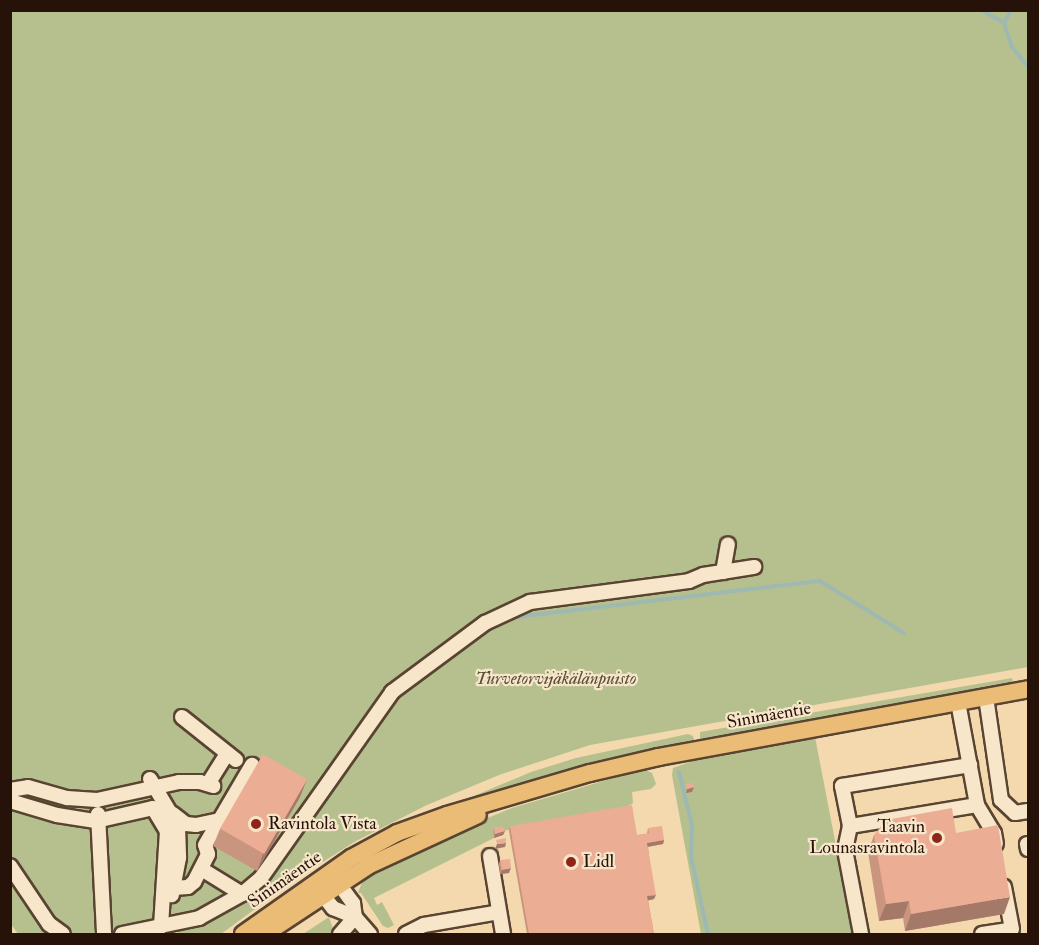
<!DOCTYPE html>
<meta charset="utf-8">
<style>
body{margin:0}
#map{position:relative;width:1039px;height:945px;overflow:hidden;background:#f3d9ad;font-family:"IM FELL Double Pica",serif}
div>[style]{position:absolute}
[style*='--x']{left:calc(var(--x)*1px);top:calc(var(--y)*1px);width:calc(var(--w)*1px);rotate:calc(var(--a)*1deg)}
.green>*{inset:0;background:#b5c08e}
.stream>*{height:4px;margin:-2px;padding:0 2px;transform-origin:2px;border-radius:2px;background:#9db9b2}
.roads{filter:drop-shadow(2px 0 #594432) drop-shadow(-2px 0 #594432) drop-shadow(0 2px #594432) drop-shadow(0 -2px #594432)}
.minor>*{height:14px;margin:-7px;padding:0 7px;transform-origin:7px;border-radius:7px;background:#f7e6ca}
.major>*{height:16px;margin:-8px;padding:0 8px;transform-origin:8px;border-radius:8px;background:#eabc76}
.wall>*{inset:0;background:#ca957f}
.shaded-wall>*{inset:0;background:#a47968}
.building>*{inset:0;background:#ebad94;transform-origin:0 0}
.dots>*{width:16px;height:16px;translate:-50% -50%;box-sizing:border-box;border:3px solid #f7e6ca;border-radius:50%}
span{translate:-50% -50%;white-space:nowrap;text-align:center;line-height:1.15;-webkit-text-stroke:4.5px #f7e6ca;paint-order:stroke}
.park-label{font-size:18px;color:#584f38;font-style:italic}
.street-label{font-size:18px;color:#261209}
.poi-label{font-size:18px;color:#261209}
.left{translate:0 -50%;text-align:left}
.right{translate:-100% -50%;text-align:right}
.frame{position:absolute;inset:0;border:12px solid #261209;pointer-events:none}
</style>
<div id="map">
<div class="green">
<div style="clip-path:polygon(11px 11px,1028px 11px,1028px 667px,590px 745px,499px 775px,427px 805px,356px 841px,296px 879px,221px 934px,178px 934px,178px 932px,18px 934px,11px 924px)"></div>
<div style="clip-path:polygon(1012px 678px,1013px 683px,967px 694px,700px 739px,700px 732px)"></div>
<div style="clip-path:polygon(688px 734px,693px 736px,694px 740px,597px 762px,431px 814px,531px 772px,576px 758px)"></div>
<div style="clip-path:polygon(815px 737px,853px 934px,701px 934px,672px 775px,673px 768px,696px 760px)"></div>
<div style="clip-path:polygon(644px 769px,652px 773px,656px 784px,651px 789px,632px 792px,633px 803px,627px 807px,493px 833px,494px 838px,374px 898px,377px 905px,382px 902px,394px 925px,388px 928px,383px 926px,361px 893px,358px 893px,364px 877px,425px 844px,512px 808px)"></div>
<div style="clip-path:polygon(329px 917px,333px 929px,332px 934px,303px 934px)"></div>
</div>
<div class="stream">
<div style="--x:981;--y:10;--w:26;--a:29"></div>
<div style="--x:1011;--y:10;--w:15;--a:118"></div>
<div style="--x:1004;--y:23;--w:25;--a:72"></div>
<div style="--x:1012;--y:47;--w:26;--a:51"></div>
<div style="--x:517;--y:617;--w:305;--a:-6.8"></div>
<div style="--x:820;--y:581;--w:99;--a:31.8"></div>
<div style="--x:679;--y:772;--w:55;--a:76.2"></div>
<div style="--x:692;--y:825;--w:32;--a:92"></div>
<div style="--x:691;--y:857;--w:79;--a:77.6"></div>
</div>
<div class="roads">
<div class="minor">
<div style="--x:723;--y:572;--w:28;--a:-80"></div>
<div style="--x:986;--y:697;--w:104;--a:81.7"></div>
<div style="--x:1001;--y:800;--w:19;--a:43"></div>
<div style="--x:1015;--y:813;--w:13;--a:-9"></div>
<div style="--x:958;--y:702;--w:105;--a:79.5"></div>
<div style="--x:977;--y:805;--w:129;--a:170.6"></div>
<div style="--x:850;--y:826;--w:41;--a:-101.3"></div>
<div style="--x:842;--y:786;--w:130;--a:-9.3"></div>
<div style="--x:182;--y:717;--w:69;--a:38.5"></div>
<div style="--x:150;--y:779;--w:55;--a:59.2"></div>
<div style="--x:178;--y:826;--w:32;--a:88"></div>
<div style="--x:179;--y:858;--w:38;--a:101"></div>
<div style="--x:208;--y:784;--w:36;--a:-58"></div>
<div style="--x:10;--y:790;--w:18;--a:-9"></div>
<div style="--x:28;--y:787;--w:41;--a:15.8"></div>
<div style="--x:67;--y:798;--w:30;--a:4"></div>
<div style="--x:97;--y:800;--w:84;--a:-12.4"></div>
<div style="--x:179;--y:782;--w:21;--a:0"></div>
<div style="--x:200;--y:782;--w:14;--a:17"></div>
<div style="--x:10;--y:801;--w:49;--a:16.6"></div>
<div style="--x:57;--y:815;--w:39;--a:9"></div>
<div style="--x:96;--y:821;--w:58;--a:-12.8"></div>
<div style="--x:153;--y:808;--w:27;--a:59"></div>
<div style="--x:167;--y:831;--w:96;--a:93.6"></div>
<div style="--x:977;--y:805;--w:33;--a:59"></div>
<div style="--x:994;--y:833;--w:11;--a:80"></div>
<div style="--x:98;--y:814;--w:120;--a:87.1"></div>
<div style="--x:173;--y:814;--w:16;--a:38"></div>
<div style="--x:186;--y:824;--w:10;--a:6"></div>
<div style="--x:196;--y:825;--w:24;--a:-12"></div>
<div style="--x:850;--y:826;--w:25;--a:102"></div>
<div style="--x:845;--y:850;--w:86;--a:79.2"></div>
<div style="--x:1027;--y:844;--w:5;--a:79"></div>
<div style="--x:490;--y:856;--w:79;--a:80.5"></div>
<div style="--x:10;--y:866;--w:70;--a:56.1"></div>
<div style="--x:49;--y:924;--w:17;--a:36"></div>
<div style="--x:331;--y:879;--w:9;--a:32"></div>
<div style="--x:339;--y:884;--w:24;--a:54"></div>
<div style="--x:353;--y:903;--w:14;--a:82"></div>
<div style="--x:355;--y:917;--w:23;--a:131"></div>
<div style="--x:323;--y:886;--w:8;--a:97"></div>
<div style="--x:322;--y:894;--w:18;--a:52"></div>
<div style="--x:333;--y:908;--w:24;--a:22"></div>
<div style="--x:355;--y:917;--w:23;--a:49"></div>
<div style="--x:173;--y:888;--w:15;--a:-4"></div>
<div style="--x:188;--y:887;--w:8;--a:-40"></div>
<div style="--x:194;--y:882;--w:31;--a:-63"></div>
<div style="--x:208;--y:854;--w:9;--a:-108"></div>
<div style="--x:205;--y:845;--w:93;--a:-59.6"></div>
<div style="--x:242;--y:894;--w:25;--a:-40"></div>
<div style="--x:261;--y:878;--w:228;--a:-54.8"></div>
<div style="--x:392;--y:692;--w:116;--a:-36.6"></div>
<div style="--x:485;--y:623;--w:50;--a:-25"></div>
<div style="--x:530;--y:602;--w:160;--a:-7.5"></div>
<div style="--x:689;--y:581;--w:15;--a:-23"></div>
<div style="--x:703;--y:575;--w:52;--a:-8.9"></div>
<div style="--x:122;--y:934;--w:79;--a:-11.7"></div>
<div style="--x:199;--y:918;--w:49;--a:-29.2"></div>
<div style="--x:242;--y:894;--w:46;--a:-148.4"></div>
<div style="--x:406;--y:934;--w:20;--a:-27"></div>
<div style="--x:424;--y:925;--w:76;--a:-9.8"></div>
<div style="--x:982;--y:934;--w:30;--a:-9"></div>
<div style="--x:1012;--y:929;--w:43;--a:-100.8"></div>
</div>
<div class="major">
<div style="--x:243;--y:934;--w:132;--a:-35.1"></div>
<div style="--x:351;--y:858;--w:52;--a:-28.5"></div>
<div style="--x:397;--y:833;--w:53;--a:-19.8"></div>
<div style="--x:447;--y:815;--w:149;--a:-16.4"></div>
<div style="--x:590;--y:773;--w:71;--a:-13.1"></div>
<div style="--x:659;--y:757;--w:375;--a:-10.4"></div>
<div style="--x:265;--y:934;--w:123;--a:-33.4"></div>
<div style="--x:368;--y:866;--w:121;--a:-24.9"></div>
</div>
</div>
<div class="wall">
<div style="clip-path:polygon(307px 779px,300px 797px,257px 871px,213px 846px,220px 829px)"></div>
<div style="clip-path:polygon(510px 826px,637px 835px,647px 834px,648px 828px,664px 840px,663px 844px,648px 847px,654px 899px,648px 900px,654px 934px,527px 934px,509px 831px)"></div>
<div style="clip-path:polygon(494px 828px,505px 831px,503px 835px,494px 838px,493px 833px)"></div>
<div style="clip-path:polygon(956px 833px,1004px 914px,905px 931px,903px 918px,879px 921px,868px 852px,874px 835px)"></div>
<div style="clip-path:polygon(500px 860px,509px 873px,500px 874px,499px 864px)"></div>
</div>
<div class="shaded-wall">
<div style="clip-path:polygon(307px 779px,300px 797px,257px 871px,263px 854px)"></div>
<div style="clip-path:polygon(694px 787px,692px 792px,686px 793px,687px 789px)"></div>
<div style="clip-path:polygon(505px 831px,503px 835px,494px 838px,495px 834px)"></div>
<div style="clip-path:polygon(664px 840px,663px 844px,646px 847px,647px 843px)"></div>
<div style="clip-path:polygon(506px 843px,505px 847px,495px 849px,497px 844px)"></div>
<div style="clip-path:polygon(511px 868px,509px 873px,500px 874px,502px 870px)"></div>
<div style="clip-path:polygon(656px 895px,654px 899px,646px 901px,647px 896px)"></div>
<div style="clip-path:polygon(1010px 897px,1004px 914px,905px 931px,911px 914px)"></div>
<div style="clip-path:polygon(909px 901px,903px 918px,879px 921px,886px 904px)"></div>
</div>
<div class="building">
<div style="left:263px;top:754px;width:51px;height:86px;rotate:30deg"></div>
<div style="clip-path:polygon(693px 783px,694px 787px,687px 789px,686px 784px)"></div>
<div style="clip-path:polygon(632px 805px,637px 835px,649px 833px,648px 828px,662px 826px,664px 840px,647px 843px,656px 895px,647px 896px,654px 934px,529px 934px,510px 826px)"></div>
<div style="clip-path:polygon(952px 808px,956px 833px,998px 825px,1010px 897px,911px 914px,909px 901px,886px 904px,874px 835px,886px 820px)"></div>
<div style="clip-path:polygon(503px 826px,505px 831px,495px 834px,494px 828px)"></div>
<div style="clip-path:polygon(506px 838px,506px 843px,497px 844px,496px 840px)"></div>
<div style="clip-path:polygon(510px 859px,511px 868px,502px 870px,500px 860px)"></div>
</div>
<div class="dots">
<div style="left:256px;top:824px;background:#8f2418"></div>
<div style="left:937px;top:838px;background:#8f2418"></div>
<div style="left:571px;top:862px;background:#8f2418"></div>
</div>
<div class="park-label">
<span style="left:556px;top:679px">Turvetorvijäkälänpuisto</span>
</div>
<div class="street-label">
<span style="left:769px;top:716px;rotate:-10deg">Sinimäentie</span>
<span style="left:285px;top:880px;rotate:-35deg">Sinimäentie</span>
</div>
<div class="poi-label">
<span class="left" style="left:268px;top:824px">Ravintola Vista</span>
<span class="right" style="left:925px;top:838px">Taavin<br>Lounasravintola</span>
<span class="left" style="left:583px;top:862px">Lidl</span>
</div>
<div class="frame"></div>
</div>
